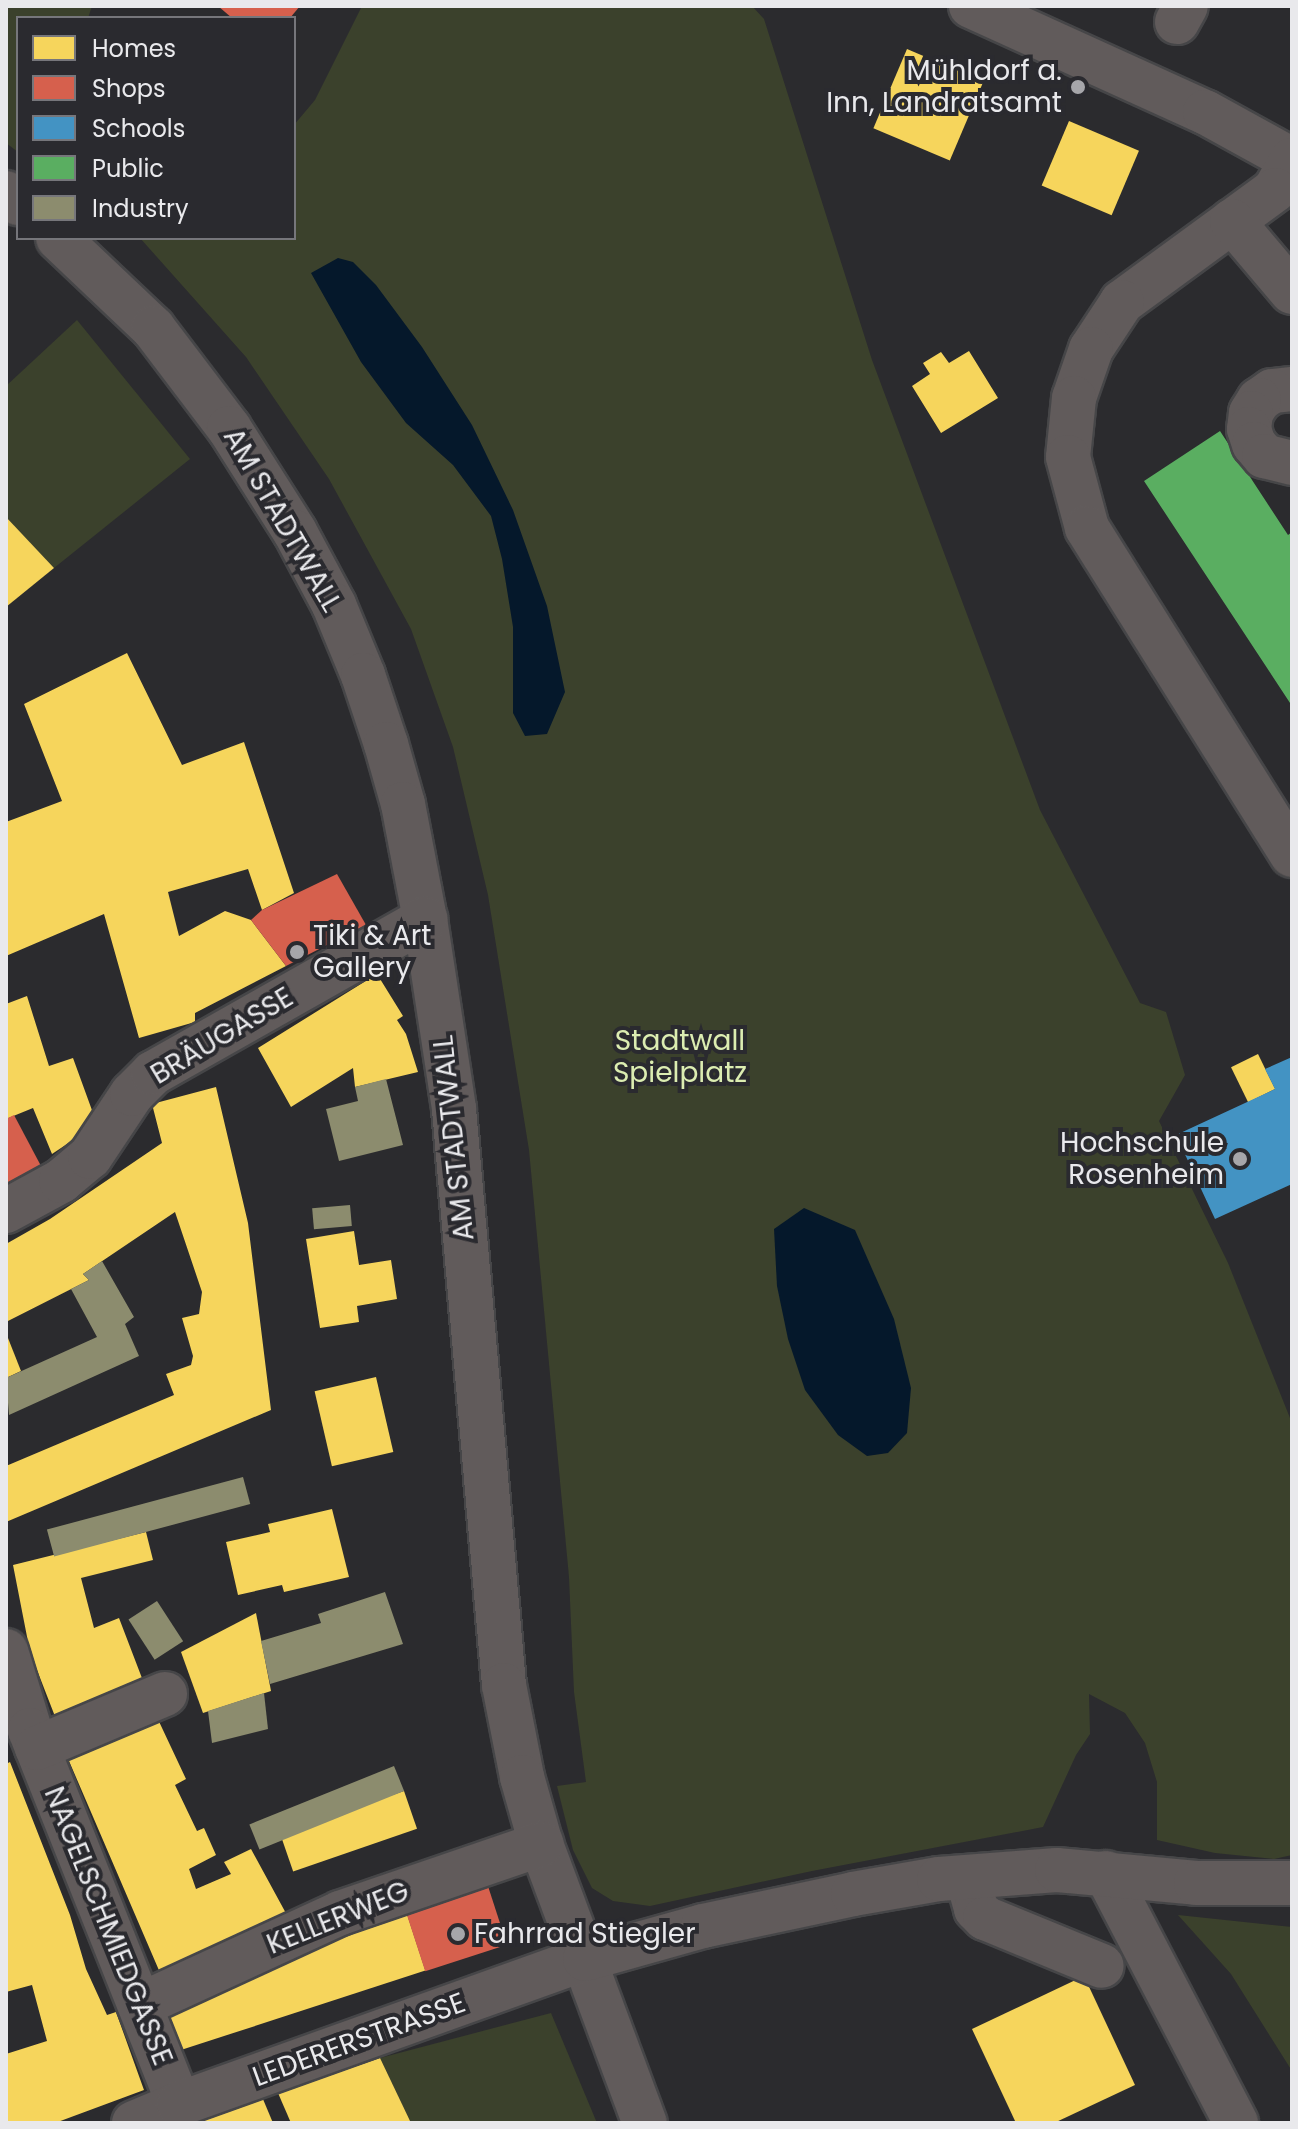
<!DOCTYPE html>
<meta charset="utf-8">
<style>
body{margin:0}
#map{position:relative;width:1298px;height:2129px;overflow:hidden;background:#2b2b2e;font-family:Poppins,sans-serif}
div>[style]{position:absolute}
[style*='--x']{left:calc(var(--x)*1px);top:calc(var(--y)*1px);width:calc(var(--w)*1px);rotate:calc(var(--a)*1deg)}
.green>*{inset:0;background:#3b412c}
.water>*{inset:0;background:#05182b}
.homes>*{inset:0;background:#f6d55c;transform-origin:0 0}
.shops>*{inset:0;background:#d6604d;transform-origin:0 0}
.schools>*{inset:0;background:#4393c3}
.public>*{inset:0;background:#5aae61}
.industry>*{inset:0;background:#8c8c6e;transform-origin:0 0}
.roads{filter:drop-shadow(2px 0 #464648) drop-shadow(-2px 0 #464648) drop-shadow(0 2px #464648) drop-shadow(0 -2px #464648)}
.minor>*{height:44px;margin:-22px;padding:0 22px;transform-origin:22px;border-radius:22px;background:#615b5b}
.dots>*{width:22px;height:22px;translate:-50% -50%;box-sizing:border-box;border:4px solid #2a2a2f;border-radius:50%}
span{translate:-50% -50%;white-space:nowrap;text-align:center;line-height:1.15;-webkit-text-stroke:8px #2a2a2f;paint-order:stroke}
.poi-label{font-size:28px;color:#e9e9ec}
.right{translate:-100% -50%;text-align:right}
.left{translate:0 -50%;text-align:left}
.street-label{font-size:28px;color:#e9e9ec}
.park-label{font-size:28px;color:#dcedb1}
.frame{position:absolute;inset:0;border:8px solid #e9e9ec;pointer-events:none}
.legend{position:absolute;left:16px;top:16px;width:280px;height:224px;box-sizing:border-box;background:#2a2a2f;border:2px solid #76767b;margin:0;padding:10px 14px;list-style:none;font-size:24px;color:#e9e9ec}
.legend li{display:flex;align-items:center;gap:16px;height:40px}
.legend b{width:40px;border:2px solid #76767b}
</style>
<div id="map">
<div class="green">
<div style="clip-path:polygon(6px 6px,92px 6px,88px 18px,18px 18px,18px 152px,6px 143px)"></div>
<div style="clip-path:polygon(362px 6px,752px 6px,764px 19px,872px 360px,1040px 810px,1140px 1003px,1166px 1012px,1185px 1075px,1159px 1121px,1228px 1263px,1292px 1423px,1292px 1855px,1274px 1859px,1215px 1853px,1157px 1840px,1157px 1782px,1145px 1743px,1125px 1713px,1089px 1694px,1090px 1734px,1076px 1755px,1043px 1827px,812px 1871px,650px 1906px,613px 1901px,592px 1888px,573px 1850px,557px 1786px,586px 1782px,574px 1692px,569px 1577px,529px 1150px,488px 895px,453px 747px,411px 629px,329px 479px,246px 357px,140px 238px,294px 238px,294px 125px,315px 100px)"></div>
<div style="clip-path:polygon(77px 320px,190px 459px,54px 568px,6px 517px,6px 386px)"></div>
<div style="clip-path:polygon(1178px 1915px,1292px 1927px,1292px 2071px,1231px 1974px)"></div>
<div style="clip-path:polygon(551px 2013px,597px 2123px,411px 2123px,380px 2058px)"></div>
</div>
<div class="water">
<div style="clip-path:polygon(338px 258px,353px 262px,376px 285px,422px 347px,472px 425px,513px 510px,547px 606px,565px 692px,547px 734px,525px 736px,513px 713px,513px 627px,502px 559px,491px 516px,453px 465px,406px 423px,361px 362px,311px 273px)"></div>
<div style="clip-path:polygon(804px 1208px,855px 1230px,894px 1319px,911px 1388px,907px 1433px,888px 1453px,867px 1456px,838px 1435px,805px 1390px,788px 1339px,777px 1286px,774px 1229px)"></div>
</div>
<div class="homes">
<div style="left:907px;top:49px;width:83px;height:86px;rotate:23deg"></div>
<div style="left:1069px;top:121px;width:76px;height:70px;rotate:23deg"></div>
<div style="clip-path:polygon(969px 351px,998px 398px,941px 433px,912px 386px,930px 374px,923px 363px,941px 352px,949px 363px)"></div>
<div style="clip-path:polygon(6px 517px,54px 568px,6px 607px)"></div>
<div style="clip-path:polygon(127px 653px,182px 765px,244px 742px,294px 893px,262px 910px,248px 869px,168px 892px,179px 936px,225px 911px,251px 920px,286px 966px,195px 1013px,195px 1022px,139px 1038px,104px 914px,6px 956px,6px 822px,62px 801px,24px 704px)"></div>
<div style="clip-path:polygon(377px 974px,403px 1016px,397px 1020px,406px 1034px,418px 1072px,355px 1087px,353px 1068px,291px 1107px,258px 1048px)"></div>
<div style="clip-path:polygon(27px 996px,49px 1066px,73px 1058px,97px 1124px,52px 1154px,33px 1108px,6px 1119px,6px 1004px)"></div>
<div style="left:1258px;top:1054px;width:39px;height:30px;rotate:64deg"></div>
<div style="clip-path:polygon(216px 1087px,248px 1223px,271px 1410px,6px 1522px,6px 1466px,174px 1395px,166px 1374px,191px 1365px,193px 1356px,182px 1318px,199px 1314px,202px 1292px,175px 1212px,83px 1274px,89px 1280px,6px 1322px,6px 1244px,50px 1219px,162px 1143px,152px 1104px)"></div>
<div style="clip-path:polygon(354px 1231px,359px 1265px,391px 1260px,397px 1299px,357px 1306px,359px 1322px,320px 1328px,306px 1239px)"></div>
<div style="clip-path:polygon(6px 1333px,21px 1371px,6px 1378px)"></div>
<div style="left:376px;top:1377px;width:77px;height:63px;rotate:77deg"></div>
<div style="clip-path:polygon(332px 1509px,349px 1577px,284px 1592px,282px 1585px,238px 1595px,226px 1542px,270px 1532px,268px 1524px)"></div>
<div style="clip-path:polygon(146px 1532px,153px 1560px,81px 1578px,94px 1628px,119px 1618px,145px 1686px,56px 1719px,30px 1652px,13px 1565px)"></div>
<div style="clip-path:polygon(256px 1613px,271px 1691px,203px 1713px,181px 1652px)"></div>
<div style="clip-path:polygon(155px 1713px,186px 1779px,175px 1785px,197px 1831px,204px 1828px,216px 1855px,189px 1869px,196px 1889px,231px 1874px,224px 1862px,251px 1849px,288px 1917px,161px 1975px,66px 1754px)"></div>
<div style="clip-path:polygon(10px 1762px,70px 1915px,86px 1969px,107px 2015px,116px 2012px,144px 2090px,55px 2123px,6px 2123px,6px 2054px,47px 2041px,32px 1985px,6px 1992px,6px 1764px)"></div>
<div style="left:404px;top:1791px;width:40px;height:131px;rotate:71deg"></div>
<div style="left:404px;top:1905px;width:69px;height:257px;rotate:72deg"></div>
<div style="clip-path:polygon(1084px 1976px,1135px 2085px,1054px 2123px,1016px 2123px,972px 2029px)"></div>
<div style="clip-path:polygon(380px 2058px,411px 2123px,291px 2123px,278px 2093px)"></div>
<div style="clip-path:polygon(260px 2092px,273px 2123px,183px 2123px)"></div>
</div>
<div class="shops">
<div style="clip-path:polygon(218px 6px,300px 6px,290px 18px,232px 18px)"></div>
<div style="clip-path:polygon(337px 874px,366px 925px,286px 966px,251px 920px,262px 910px)"></div>
<div style="clip-path:polygon(14px 1115px,41px 1166px,6px 1185px,6px 1119px)"></div>
<div style="left:486px;top:1880px;width:68px;height:86px;rotate:72deg"></div>
</div>
<div class="schools">
<div style="clip-path:polygon(1292px 1057px,1292px 1184px,1215px 1219px,1176px 1135px,1275px 1089px,1265px 1069px)"></div>
</div>
<div class="public">
<div style="clip-path:polygon(1220px 431px,1288px 535px,1292px 532px,1292px 706px,1144px 481px)"></div>
</div>
<div class="industry">
<div style="clip-path:polygon(386px 1079px,403px 1145px,339px 1161px,326px 1109px,358px 1101px,355px 1087px)"></div>
<div style="left:350px;top:1205px;width:21px;height:38px;rotate:85deg"></div>
<div style="clip-path:polygon(102px 1261px,134px 1317px,125px 1324px,139px 1356px,9px 1415px,6px 1378px,97px 1337px,71px 1289px,89px 1280px,83px 1274px)"></div>
<div style="left:243px;top:1477px;width:28px;height:203px;rotate:75deg"></div>
<div style="clip-path:polygon(385px 1592px,403px 1644px,270px 1684px,261px 1641px,321px 1623px,318px 1614px)"></div>
<div style="left:157px;top:1601px;width:48px;height:34px;rotate:57deg"></div>
<div style="clip-path:polygon(264px 1693px,268px 1729px,212px 1743px,208px 1711px)"></div>
<div style="left:394px;top:1766px;width:27px;height:156px;rotate:68deg"></div>
</div>
<div class="roads">
<div class="minor">
<div style="--x:971;--y:6;--w:257;--a:24.4"></div>
<div style="--x:1205;--y:112;--w:99;--a:28.9"></div>
<div style="--x:1292;--y:160;--w:34;--a:120"></div>
<div style="--x:1275;--y:190;--w:190;--a:143.8"></div>
<div style="--x:1122;--y:302;--w:56;--a:123.4"></div>
<div style="--x:1091;--y:349;--w:52;--a:109.1"></div>
<div style="--x:1074;--y:398;--w:59;--a:95.8"></div>
<div style="--x:1068;--y:457;--w:73;--a:75"></div>
<div style="--x:1087;--y:528;--w:386;--a:57.9"></div>
<div style="--x:1177;--y:22;--w:18;--a:-61"></div>
<div style="--x:6;--y:193;--w:16;--a:40"></div>
<div style="--x:1232;--y:221;--w:93;--a:49.8"></div>
<div style="--x:58;--y:238;--w:131;--a:43.5"></div>
<div style="--x:153;--y:328;--w:126;--a:52.8"></div>
<div style="--x:229;--y:428;--w:123;--a:57.6"></div>
<div style="--x:295;--y:532;--w:83;--a:61.9"></div>
<div style="--x:334;--y:605;--w:76;--a:67.5"></div>
<div style="--x:363;--y:675;--w:73;--a:71.6"></div>
<div style="--x:386;--y:744;--w:62;--a:74.2"></div>
<div style="--x:403;--y:804;--w:117;--a:79.2"></div>
<div style="--x:425;--y:919;--w:192;--a:81.3"></div>
<div style="--x:454;--y:1109;--w:578;--a:85.04"></div>
<div style="--x:504;--y:1685;--w:94;--a:78.9"></div>
<div style="--x:522;--y:1777;--w:70;--a:74.2"></div>
<div style="--x:541;--y:1844;--w:298;--a:69.6"></div>
<div style="--x:1292;--y:389;--w:20;--a:174"></div>
<div style="--x:1272;--y:391;--w:16;--a:145"></div>
<div style="--x:1259;--y:400;--w:15;--a:122"></div>
<div style="--x:1251;--y:413;--w:16;--a:97"></div>
<div style="--x:1249;--y:429;--w:16;--a:72"></div>
<div style="--x:1254;--y:444;--w:16;--a:50"></div>
<div style="--x:1264;--y:456;--w:29;--a:14"></div>
<div style="--x:6;--y:1211;--w:63;--a:-28.6"></div>
<div style="--x:61;--y:1181;--w:38;--a:-40"></div>
<div style="--x:90;--y:1157;--w:76;--a:-56.3"></div>
<div style="--x:132;--y:1094;--w:30;--a:-45"></div>
<div style="--x:153;--y:1073;--w:313;--a:-29.5"></div>
<div style="--x:6;--y:1651;--w:83;--a:73.1"></div>
<div style="--x:30;--y:1730;--w:403;--a:68.3"></div>
<div style="--x:37;--y:1748;--w:139;--a:-22.9"></div>
<div style="--x:1106;--y:1873;--w:282;--a:62.5"></div>
<div style="--x:967;--y:1877;--w:33;--a:74"></div>
<div style="--x:976;--y:1909;--w:13;--a:45"></div>
<div style="--x:985;--y:1918;--w:126;--a:22.3"></div>
<div style="--x:140;--y:2005;--w:220;--a:-24.7"></div>
<div style="--x:340;--y:1913;--w:213;--a:-18.9"></div>
<div style="--x:134;--y:2123;--w:49;--a:-22.9"></div>
<div style="--x:179;--y:2104;--w:431;--a:-19.7"></div>
<div style="--x:585;--y:1959;--w:123;--a:-15.6"></div>
<div style="--x:703;--y:1926;--w:153;--a:-12"></div>
<div style="--x:853;--y:1894;--w:87;--a:-9.9"></div>
<div style="--x:939;--y:1879;--w:118;--a:-4.4"></div>
<div style="--x:1057;--y:1870;--w:140;--a:5.3"></div>
<div style="--x:1196;--y:1883;--w:96;--a:0"></div>
</div>
</div>
<div class="dots">
<div style="left:1078px;top:87px;background:#a6a6aa"></div>
<div style="left:297px;top:952px;background:#a6a6aa"></div>
<div style="left:1240px;top:1159px;background:#a6a6aa"></div>
<div style="left:458px;top:1934px;background:#a6a6aa"></div>
</div>
<div class="poi-label">
<span class="right" style="left:1062px;top:87px">Mühldorf a.<br>Inn, Landratsamt</span>
<span class="left" style="left:313px;top:952px">Tiki &amp; Art<br>Gallery</span>
<span class="right" style="left:1224px;top:1159px">Hochschule<br>Rosenheim</span>
<span class="left" style="left:474px;top:1934px">Fahrrad Stiegler</span>
</div>
<div class="street-label">
<span style="left:282px;top:520px;rotate:60deg">AM STADTWALL</span>
<span style="left:222px;top:1036px;rotate:-31deg">BRÄUGASSE</span>
<span style="left:454px;top:1138px;rotate:-96deg">AM STADTWALL</span>
<span style="left:338px;top:1918px;rotate:-22deg">KELLERWEG</span>
<span style="left:108px;top:1926px;rotate:68deg">NAGELSCHMIEDGASSE</span>
<span style="left:359px;top:2040px;rotate:-20deg">LEDERERSTRASSE</span>
</div>
<div class="park-label">
<span style="left:680px;top:1057px">Stadtwall<br>Spielplatz</span>
</div>
<div class="frame"></div>
<ul class="legend">
<li><b style="height:22px;background:#f6d55c"></b>Homes</li>
<li><b style="height:22px;background:#d6604d"></b>Shops</li>
<li><b style="height:22px;background:#4393c3"></b>Schools</li>
<li><b style="height:22px;background:#5aae61"></b>Public</li>
<li><b style="height:22px;background:#8c8c6e"></b>Industry</li>
</ul>
</div>
